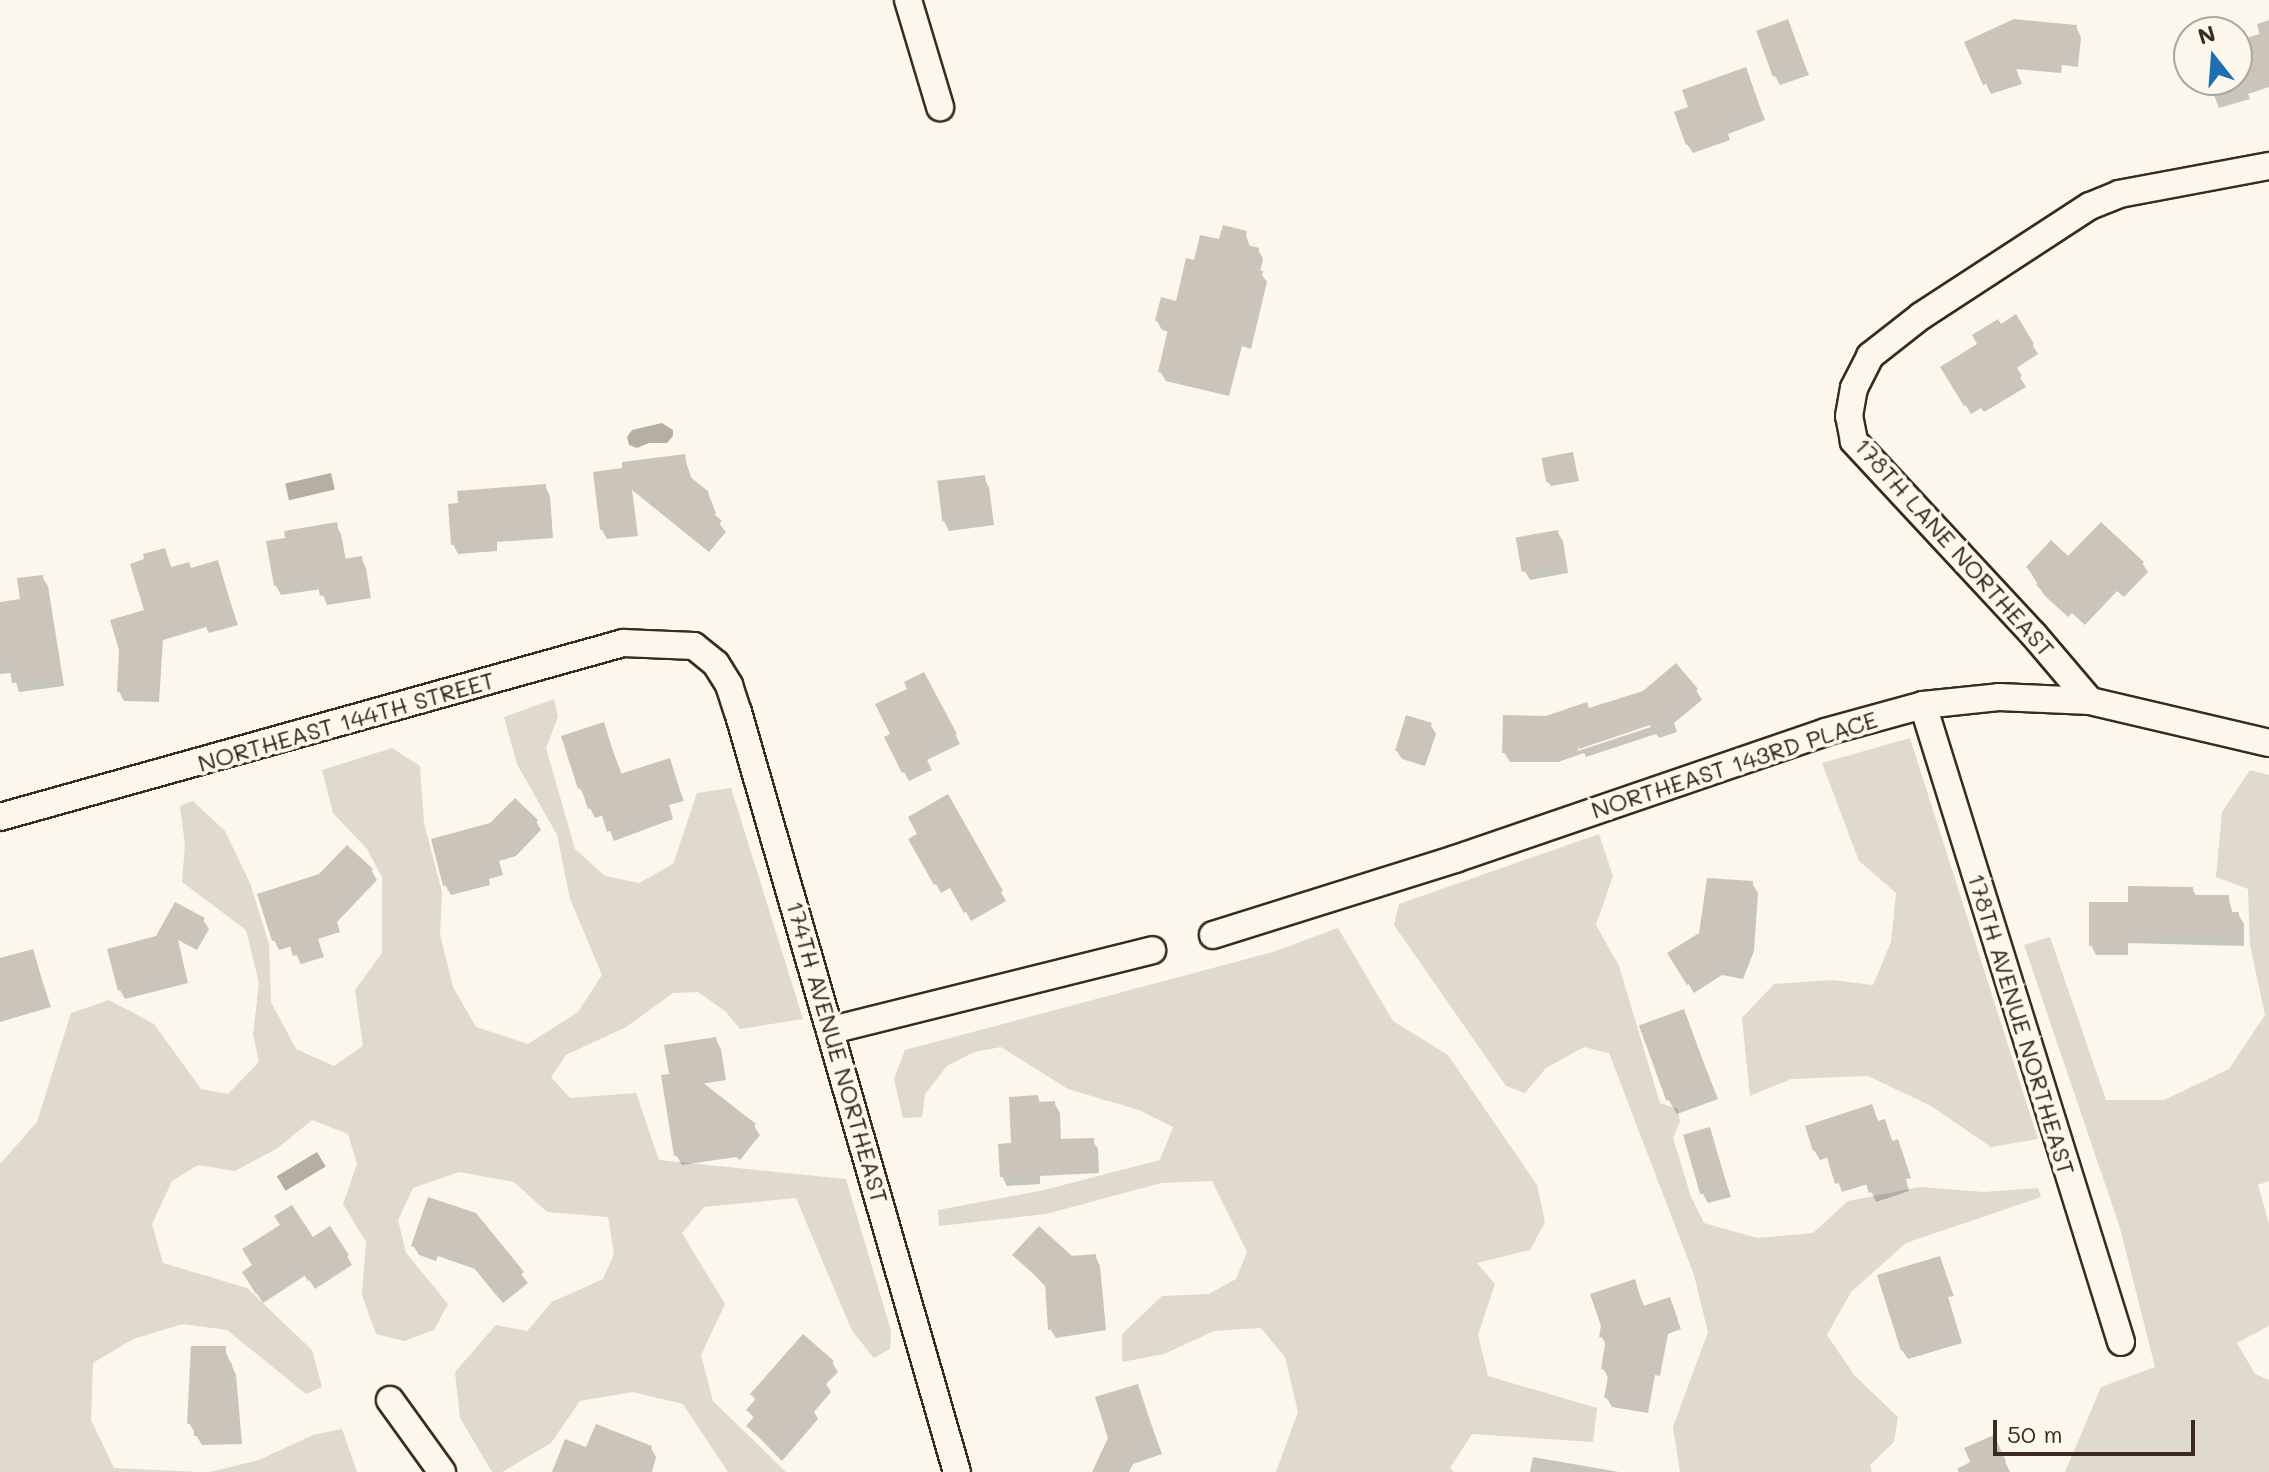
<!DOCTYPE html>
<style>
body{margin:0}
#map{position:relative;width:2269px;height:1472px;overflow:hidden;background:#fbf7ec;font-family:Mali,sans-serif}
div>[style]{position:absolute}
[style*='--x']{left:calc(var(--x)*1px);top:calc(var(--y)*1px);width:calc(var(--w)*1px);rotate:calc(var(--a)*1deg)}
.green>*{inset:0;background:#dfd9ce}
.water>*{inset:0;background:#b6aea2;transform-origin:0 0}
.shadow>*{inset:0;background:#0003}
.building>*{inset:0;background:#ccc4b9;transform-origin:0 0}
.roads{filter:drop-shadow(2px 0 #3b2a1e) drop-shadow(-2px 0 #3b2a1e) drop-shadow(0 2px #3b2a1e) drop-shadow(0 -2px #3b2a1e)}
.minor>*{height:26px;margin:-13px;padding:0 13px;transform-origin:13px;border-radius:13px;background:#fbf7ec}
span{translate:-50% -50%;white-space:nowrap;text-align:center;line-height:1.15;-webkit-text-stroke:8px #fbf7ec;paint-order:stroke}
.street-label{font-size:24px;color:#3b2a1e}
.north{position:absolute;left:2173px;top:16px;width:80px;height:80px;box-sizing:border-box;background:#fbf7ec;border:2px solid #aea59a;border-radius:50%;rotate:343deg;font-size:22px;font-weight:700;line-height:32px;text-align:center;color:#3b2a1e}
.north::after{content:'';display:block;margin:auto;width:28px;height:36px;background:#1f6fb2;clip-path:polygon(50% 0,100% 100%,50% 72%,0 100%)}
.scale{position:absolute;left:1993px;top:1420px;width:202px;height:36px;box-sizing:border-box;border:4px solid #3b2a1e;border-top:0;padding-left:10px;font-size:24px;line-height:28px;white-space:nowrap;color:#3b2a1e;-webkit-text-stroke:6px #fbf7ec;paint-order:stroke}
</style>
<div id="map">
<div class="green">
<div style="clip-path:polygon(554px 699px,558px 717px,546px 748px,575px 849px,605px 876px,639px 883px,673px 864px,697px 793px,731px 788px,803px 1019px,740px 1029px,725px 1011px,698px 992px,673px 993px,626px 1027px,566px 1055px,551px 1077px,570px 1098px,636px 1093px,659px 1160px,846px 1179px,891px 1331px,890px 1349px,874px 1358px,852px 1331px,796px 1198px,704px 1207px,682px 1233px,725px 1304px,701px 1355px,713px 1401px,786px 1472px,728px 1472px,683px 1404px,633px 1392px,580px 1401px,551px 1443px,502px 1472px,492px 1472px,460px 1418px,455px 1372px,496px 1325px,527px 1331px,552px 1302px,603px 1279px,614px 1254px,608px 1217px,547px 1212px,514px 1182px,459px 1172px,413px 1188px,398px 1220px,406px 1253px,448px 1304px,434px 1330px,404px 1341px,376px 1334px,362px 1295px,366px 1242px,343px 1204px,357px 1164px,348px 1134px,312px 1120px,278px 1148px,235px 1171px,198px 1165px,172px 1181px,152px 1224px,163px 1263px,247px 1288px,312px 1350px,322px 1387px,306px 1394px,227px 1330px,183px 1324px,133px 1339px,93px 1363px,91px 1420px,114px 1468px,199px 1472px,0 1472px,0 1164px,37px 1122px,71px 1013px,109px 1000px,154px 1024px,201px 1089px,228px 1094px,259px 1062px,253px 1034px,259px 983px,246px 930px,182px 882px,185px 845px,180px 806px,193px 801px,225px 831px,250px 883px,269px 944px,271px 1002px,296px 1049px,334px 1066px,363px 1046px,355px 990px,382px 953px,382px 877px,367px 849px,333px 813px,322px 770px,392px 748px,420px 766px,424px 823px,442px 892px,440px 934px,453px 987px,476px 1027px,528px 1044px,578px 1012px,602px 975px,570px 899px,557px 835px,517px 764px,504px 717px)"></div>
<div style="clip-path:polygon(1910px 738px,2038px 1139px,1991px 1147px,1931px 1106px,1868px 1076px,1791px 1079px,1750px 1096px,1742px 1018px,1774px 984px,1833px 980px,1873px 985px,1891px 942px,1896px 893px,1859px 861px,1822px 763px)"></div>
<div style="clip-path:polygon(2250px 770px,2269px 775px,2269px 1181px,2258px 1185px,2269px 1224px,2269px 1326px,2237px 1343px,2255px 1374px,2269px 1380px,2269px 1472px,2065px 1472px,2101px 1387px,2155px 1367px,2120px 1228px,2024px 945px,2050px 937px,2106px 1100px,2164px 1100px,2229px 1069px,2265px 1015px,2250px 945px,2248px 889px,2216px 877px,2222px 812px)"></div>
<div style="clip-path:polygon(1599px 834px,1613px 876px,1596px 925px,1619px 966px,1660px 1103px,1678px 1109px,1680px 1122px,1673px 1138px,1691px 1197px,1704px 1223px,1757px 1238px,1813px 1233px,1848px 1201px,1920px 1187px,1984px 1192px,2038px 1188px,2041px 1197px,1906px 1243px,1851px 1292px,1827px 1335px,1855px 1376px,1898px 1417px,1894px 1442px,1870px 1465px,1872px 1472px,1680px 1472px,1673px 1427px,1708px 1332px,1694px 1275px,1609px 1053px,1584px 1047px,1546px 1068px,1525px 1093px,1506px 1086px,1394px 925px,1399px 904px)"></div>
<div style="clip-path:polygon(1338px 928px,1393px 1021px,1448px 1055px,1537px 1185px,1545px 1222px,1530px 1250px,1477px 1263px,1495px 1284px,1478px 1335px,1488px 1376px,1597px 1408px,1593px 1442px,1472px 1434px,1450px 1468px,1454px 1472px,1276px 1472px,1298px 1412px,1285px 1357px,1261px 1328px,1214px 1331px,1164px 1354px,1122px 1362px,1122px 1334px,1162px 1296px,1209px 1294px,1236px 1279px,1247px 1252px,1212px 1181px,1161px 1183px,1046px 1214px,939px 1226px,938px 1210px,1040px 1191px,1160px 1160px,1173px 1127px,1139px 1110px,1068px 1089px,1001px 1047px,974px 1052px,947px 1066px,925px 1094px,922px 1117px,903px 1118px,894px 1079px,905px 1050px,1273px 952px)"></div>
<div style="clip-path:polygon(342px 1429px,357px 1472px,210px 1472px,259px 1460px,313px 1435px)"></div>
</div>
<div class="water">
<div style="clip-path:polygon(662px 423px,673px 430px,673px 436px,667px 443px,649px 443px,637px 448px,629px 445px,627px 437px,632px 430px)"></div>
<div style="left:331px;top:473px;width:17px;height:47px;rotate:77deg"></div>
<div style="left:317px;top:1152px;width:17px;height:47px;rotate:59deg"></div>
</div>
<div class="shadow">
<div style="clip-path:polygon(2269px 20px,2269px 87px,2248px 94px,2250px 99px,2219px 108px,2208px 80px,2237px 80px,2237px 43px,2260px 36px,2257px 24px)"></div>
<div style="clip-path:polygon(1787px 21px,1809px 75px,1780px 85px,1775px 76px)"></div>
<div style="clip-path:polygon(2076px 27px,2081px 37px,2078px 67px,2062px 65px,2061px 73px,2016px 69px,2022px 84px,1991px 94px,1966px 43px)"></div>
<div style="clip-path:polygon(1745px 69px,1765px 120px,1728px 134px,1730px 140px,1693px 153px,1687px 144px,1690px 108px)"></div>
<div style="clip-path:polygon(1245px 232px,1250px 247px,1258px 249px,1263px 259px,1260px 272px,1267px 282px,1251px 349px,1242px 346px,1229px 396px,1166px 381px,1160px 371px,1170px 332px,1162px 330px,1157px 321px,1177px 303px,1195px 262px,1221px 242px)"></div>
<div style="clip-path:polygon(2015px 317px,2038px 354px,2015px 369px,2026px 387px,1984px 412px,1981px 408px,1971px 414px,1943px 368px)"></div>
<div style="clip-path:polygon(1572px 455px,1579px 481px,1551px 486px,1548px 482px)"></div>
<div style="clip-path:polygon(684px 456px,692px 480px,708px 493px,716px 513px,713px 516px,726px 532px,709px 552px,632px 490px,638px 536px,607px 539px,602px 530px,624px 470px)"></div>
<div style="clip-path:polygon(983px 477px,989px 487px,994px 525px,949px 531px,944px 521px)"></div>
<div style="clip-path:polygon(545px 486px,550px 496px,553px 538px,497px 542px,497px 551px,458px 554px,453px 544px)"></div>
<div style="clip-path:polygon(336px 525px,341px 534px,346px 561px,361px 558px,366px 568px,371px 598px,327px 605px,321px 589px,281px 595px,276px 586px)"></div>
<div style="clip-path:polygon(1557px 532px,1563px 541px,1568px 573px,1530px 580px,1524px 570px)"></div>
<div style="clip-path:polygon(164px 550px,172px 569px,191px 570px,217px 562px,238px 625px,209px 633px,206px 627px,163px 640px,159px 702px,124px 701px,119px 691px)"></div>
<div style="clip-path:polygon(2069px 559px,2142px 563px,2148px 572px,2124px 597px,2117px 591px,2085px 625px,2072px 613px,2068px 617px,2044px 595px,2028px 568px)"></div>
<div style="clip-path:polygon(42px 577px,48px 586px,64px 686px,19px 692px,13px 673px,0 674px,0 604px,22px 601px)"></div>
<div style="clip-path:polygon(929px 683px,960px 744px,927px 760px,932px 770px,909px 781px,904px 772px)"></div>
<div style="clip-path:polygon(evenodd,1696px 690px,1702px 700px,1674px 723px,1677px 732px,1659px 738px,1656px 734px,1586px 757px,1584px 753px,1558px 762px,1510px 762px,1504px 752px,1546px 718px,1696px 690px,1659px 720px,1660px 724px,1578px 751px,1578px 747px,1659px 720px)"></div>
<div style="clip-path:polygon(1430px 724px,1436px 734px,1425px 766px,1402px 759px,1396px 750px)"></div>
<div style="clip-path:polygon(603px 725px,622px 775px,669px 761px,684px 801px,669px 805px,673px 819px,614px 841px,604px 815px,595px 818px,580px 788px)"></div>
<div style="clip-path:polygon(947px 797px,1006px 901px,971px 921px,952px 887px,941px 893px,911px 839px,920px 834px)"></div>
<div style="clip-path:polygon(536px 821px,541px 830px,516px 856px,499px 861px,503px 875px,489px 879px,490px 885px,451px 895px,445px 885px)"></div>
<div style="clip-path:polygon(371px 870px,377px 880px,337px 922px,340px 932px,318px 939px,324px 957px,301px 964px,292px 946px,279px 950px,274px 940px)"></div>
<div style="clip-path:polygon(1752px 883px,1758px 893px,1754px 951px,1743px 979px,1722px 975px,1694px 993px,1670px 954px,1700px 935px)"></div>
<div style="clip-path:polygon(2192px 889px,2197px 897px,2228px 897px,2233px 914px,2238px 914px,2244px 924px,2244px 946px,2128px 943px,2128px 955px,2096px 955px,2091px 945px,2130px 904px)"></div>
<div style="clip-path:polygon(203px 920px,209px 929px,197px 950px,178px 940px,188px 983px,125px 999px,120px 990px,157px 938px)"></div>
<div style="clip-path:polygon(32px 951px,51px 1007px,0 1022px,0 960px)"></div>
<div style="clip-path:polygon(1683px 1011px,1718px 1099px,1677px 1114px,1668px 1099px)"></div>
<div style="clip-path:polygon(715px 1039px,721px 1049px,726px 1080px,701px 1084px,754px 1126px,760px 1135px,740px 1160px,736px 1157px,682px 1165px,676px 1155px,671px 1076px)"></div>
<div style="clip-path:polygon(1037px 1097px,1041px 1104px,1054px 1103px,1060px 1113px,1061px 1141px,1092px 1140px,1098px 1149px,1099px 1173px,1040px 1176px,1040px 1184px,1007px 1186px,1002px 1176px)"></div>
<div style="clip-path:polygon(1871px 1107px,1879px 1123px,1884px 1121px,1893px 1142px,1897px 1141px,1902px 1151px,1911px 1178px,1906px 1179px,1909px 1191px,1876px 1202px,1868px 1184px,1842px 1192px,1829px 1157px,1820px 1160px,1814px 1150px)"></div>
<div style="clip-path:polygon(1709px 1130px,1731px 1197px,1708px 1203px,1703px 1194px)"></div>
<div style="clip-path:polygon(475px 1215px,528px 1283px,503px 1303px,475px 1269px,438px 1256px,436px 1261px,419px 1255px,413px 1245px)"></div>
<div style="clip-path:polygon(312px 1239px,347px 1256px,352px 1265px,315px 1289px,306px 1275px,263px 1303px,244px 1273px)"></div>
<div style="clip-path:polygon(1015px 1255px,1095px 1256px,1100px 1266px,1106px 1330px,1056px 1338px,1050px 1329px,1047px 1288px)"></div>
<div style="clip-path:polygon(1939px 1258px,1954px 1296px,1948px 1297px,1962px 1343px,1908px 1359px,1902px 1350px)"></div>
<div style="clip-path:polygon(1634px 1282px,1645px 1308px,1669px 1299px,1681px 1329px,1668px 1334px,1660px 1376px,1655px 1375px,1648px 1413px,1612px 1407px,1606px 1397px,1608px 1378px,1603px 1368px,1607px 1346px,1601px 1336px)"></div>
<div style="clip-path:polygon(224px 1348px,236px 1375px,242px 1444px,202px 1445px,189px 1423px)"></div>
<div style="clip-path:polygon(832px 1362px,838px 1372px,826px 1384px,831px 1392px,814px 1412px,818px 1419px,782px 1461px,748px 1426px,754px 1419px,749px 1410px,756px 1402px,752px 1394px)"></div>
<div style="clip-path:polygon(1137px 1386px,1162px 1454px,1133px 1464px,1129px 1472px,1097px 1472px)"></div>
<div style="clip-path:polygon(1998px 1447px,2010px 1472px,1959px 1472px,1957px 1469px)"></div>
<div style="clip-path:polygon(651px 1448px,656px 1457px,652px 1472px,555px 1472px,588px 1450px)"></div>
<div style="clip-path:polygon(1533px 1457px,1619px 1472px,1530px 1472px)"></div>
</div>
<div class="building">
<div style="left:1788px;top:19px;width:49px;height:34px;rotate:70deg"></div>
<div style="clip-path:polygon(2014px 19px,2077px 25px,2073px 58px,2057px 57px,2056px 64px,2012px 60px,2018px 74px,1983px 85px,1964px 42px)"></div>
<div style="clip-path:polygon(2269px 31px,2269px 77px,2237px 86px,2237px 41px)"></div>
<div style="clip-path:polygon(1746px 67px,1761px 110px,1724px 124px,1726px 130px,1686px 145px,1674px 112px,1688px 107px,1682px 90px)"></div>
<div style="clip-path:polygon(1223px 225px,1247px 231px,1244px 244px,1259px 248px,1254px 269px,1263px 271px,1247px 340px,1237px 338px,1224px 388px,1158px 372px,1169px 325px,1155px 321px,1161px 297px,1176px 301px,1186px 258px,1194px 260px,1200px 235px,1219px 239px)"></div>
<div style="clip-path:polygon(2016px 314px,2034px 344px,2011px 358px,2022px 376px,1977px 404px,1974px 399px,1964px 406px,1940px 367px,1977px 344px,1972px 335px,1998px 319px,2001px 324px)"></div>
<div style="left:1573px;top:452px;width:25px;height:32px;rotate:79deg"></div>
<div style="clip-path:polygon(685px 454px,688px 475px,709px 492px,706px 496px,712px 502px,707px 508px,722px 521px,702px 544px,629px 483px,634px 526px,600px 530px,593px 472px,622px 468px,622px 462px)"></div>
<div style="left:985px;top:475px;width:41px;height:48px;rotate:83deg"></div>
<div style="clip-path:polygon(546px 484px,549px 529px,492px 533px,493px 541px,451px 545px,448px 504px,458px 503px,457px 491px)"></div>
<div style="clip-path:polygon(337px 522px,343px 559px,362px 556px,367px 588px,320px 596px,317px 579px,274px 586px,266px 541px,285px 538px,284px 531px)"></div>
<div style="clip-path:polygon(2101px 522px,2144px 562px,2118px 589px,2111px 583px,2079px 617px,2066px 605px,2062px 609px,2036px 585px,2040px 581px,2026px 567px,2051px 540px,2068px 556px)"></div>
<div style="left:1558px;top:530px;width:35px;height:43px;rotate:80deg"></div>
<div style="clip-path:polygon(165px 548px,171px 567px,189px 562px,191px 568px,218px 560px,234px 615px,202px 625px,200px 618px,158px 631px,155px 693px,117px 692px,119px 650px,110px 620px,144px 610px,130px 564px,144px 559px,143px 554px)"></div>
<div style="clip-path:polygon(43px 575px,60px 676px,12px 683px,8px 653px,0 653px,0 602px,20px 599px,17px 578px)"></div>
<div style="clip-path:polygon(1676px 663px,1698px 689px,1670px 713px,1673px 722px,1651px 729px,1650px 725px,1579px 749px,1578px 744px,1552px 753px,1502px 753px,1503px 715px,1546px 716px,1587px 702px,1589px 708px,1643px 691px)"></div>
<div style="clip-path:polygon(924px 672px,957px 734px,923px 750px,928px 760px,902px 773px,884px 737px,890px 734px,875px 704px,907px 689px,904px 682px)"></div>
<div style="left:1406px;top:715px;width:27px;height:37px;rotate:17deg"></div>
<div style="clip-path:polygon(604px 722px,620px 774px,670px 758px,680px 791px,665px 796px,670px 809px,607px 832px,599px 806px,588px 809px,581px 788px,578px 789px,561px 736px)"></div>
<div style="clip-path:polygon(948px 794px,1003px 891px,964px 913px,945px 879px,934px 885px,908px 839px,917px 834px,908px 817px)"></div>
<div style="clip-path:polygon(515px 798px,538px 820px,511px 847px,495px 851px,499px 866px,485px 870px,487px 875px,443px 886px,431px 839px,490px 823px)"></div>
<div style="clip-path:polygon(347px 845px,373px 869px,333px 912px,336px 923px,314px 929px,320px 947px,293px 956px,287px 937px,272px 941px,257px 894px,319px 874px)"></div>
<div style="clip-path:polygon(1707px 878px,1753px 881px,1750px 941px,1738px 970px,1729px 971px,1716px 967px,1687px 985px,1667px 953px,1699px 933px)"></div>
<div style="clip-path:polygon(2128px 886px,2193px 887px,2193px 895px,2229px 895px,2229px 912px,2239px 912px,2239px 937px,2124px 934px,2124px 946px,2089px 946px,2089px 902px,2128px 902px)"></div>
<div style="clip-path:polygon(175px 902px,205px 918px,191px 942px,175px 933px,185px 974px,118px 991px,107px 949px,156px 936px)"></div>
<div style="clip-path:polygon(33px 949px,47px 997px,0 1011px,0 958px)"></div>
<div style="left:1684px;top:1009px;width:80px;height:48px;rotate:70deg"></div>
<div style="clip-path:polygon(716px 1037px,722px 1071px,693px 1075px,756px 1124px,734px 1152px,729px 1148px,674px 1156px,661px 1075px,669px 1074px,664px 1045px)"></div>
<div style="clip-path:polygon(1038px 1095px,1039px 1102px,1055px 1101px,1057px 1139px,1094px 1138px,1094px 1164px,1035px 1167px,1036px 1175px,1000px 1177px,998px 1144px,1011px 1143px,1009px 1097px)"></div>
<div style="clip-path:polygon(1872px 1104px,1878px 1121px,1885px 1119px,1892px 1141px,1898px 1139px,1907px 1168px,1902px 1169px,1905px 1181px,1869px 1193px,1863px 1175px,1835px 1184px,1824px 1148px,1813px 1151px,1805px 1126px)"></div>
<div style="left:1710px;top:1127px;width:62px;height:28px;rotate:74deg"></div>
<div style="clip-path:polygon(428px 1197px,476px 1213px,524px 1272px,496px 1295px,467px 1259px,433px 1247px,431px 1253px,411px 1246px)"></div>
<div style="clip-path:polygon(292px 1205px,313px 1237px,330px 1226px,349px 1255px,308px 1281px,299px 1267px,256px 1294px,242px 1272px,252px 1265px,242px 1249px,280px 1225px,274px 1216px)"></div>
<div style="clip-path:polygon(1039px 1226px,1072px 1256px,1096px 1254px,1101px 1320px,1048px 1330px,1045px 1284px,1012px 1255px)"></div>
<div style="clip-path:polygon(1940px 1256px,1950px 1286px,1944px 1288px,1958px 1333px,1901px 1351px,1877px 1275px)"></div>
<div style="clip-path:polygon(1635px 1279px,1643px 1306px,1670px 1297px,1678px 1320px,1663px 1324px,1656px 1368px,1650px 1366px,1643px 1405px,1604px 1398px,1609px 1371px,1601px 1369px,1606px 1338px,1599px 1337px,1601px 1326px,1590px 1294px)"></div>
<div style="clip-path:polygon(803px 1334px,834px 1361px,821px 1375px,828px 1382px,808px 1403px,814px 1409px,776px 1452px,746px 1426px,754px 1417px,746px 1410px,756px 1399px,750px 1394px)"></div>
<div style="clip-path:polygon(191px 1346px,226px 1346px,226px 1363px,232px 1363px,232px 1407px,237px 1407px,237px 1435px,194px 1436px,194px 1423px,187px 1424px)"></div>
<div style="clip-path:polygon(1138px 1384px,1158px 1445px,1128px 1454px,1120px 1472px,1092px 1472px,1108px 1438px,1095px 1397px)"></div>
<div style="clip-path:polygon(596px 1424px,652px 1446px,642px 1472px,552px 1472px,565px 1439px,586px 1447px)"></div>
<div style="clip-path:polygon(1994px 1435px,2006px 1461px,1997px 1466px,2000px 1472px,1975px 1472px,1964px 1448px)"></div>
</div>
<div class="roads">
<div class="minor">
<div style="--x:908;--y:0;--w:112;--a:73.3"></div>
<div style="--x:2090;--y:701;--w:87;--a:-130.3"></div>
<div style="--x:2034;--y:635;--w:265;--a:-132.9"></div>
<div style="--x:1854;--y:441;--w:25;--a:-101"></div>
<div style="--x:1849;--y:416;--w:28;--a:-80"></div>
<div style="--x:1854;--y:388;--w:36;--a:-63"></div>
<div style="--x:1870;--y:356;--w:65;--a:-38.1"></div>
<div style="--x:1921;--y:316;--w:202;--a:-33.1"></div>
<div style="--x:2090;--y:206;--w:31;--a:-22"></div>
<div style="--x:2119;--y:194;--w:153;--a:-10.6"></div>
<div style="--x:1923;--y:705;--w:667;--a:72.73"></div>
<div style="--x:0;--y:817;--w:647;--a:-15.6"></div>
<div style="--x:623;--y:643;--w:71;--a:2.4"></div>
<div style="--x:694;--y:646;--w:28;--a:39"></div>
<div style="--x:716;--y:664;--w:25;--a:58"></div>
<div style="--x:729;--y:685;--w:28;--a:72"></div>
<div style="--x:738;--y:712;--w:791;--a:73.93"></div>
<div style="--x:1213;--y:935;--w:254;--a:-17.4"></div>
<div style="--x:1455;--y:859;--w:391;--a:-18.9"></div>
<div style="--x:1825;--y:732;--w:102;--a:-15.4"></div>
<div style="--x:1923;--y:705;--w:76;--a:-6"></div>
<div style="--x:1999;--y:697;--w:91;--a:2.5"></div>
<div style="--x:2090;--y:701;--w:184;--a:13.2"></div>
<div style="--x:832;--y:1030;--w:330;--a:-14"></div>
<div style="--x:390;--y:1400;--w:89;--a:54.2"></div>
</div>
</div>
<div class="street-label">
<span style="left:1955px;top:547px;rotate:48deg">178TH LANE NORTHEAST</span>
<span style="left:346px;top:721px;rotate:-16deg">NORTHEAST 144TH STREET</span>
<span style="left:1734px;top:764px;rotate:-18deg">NORTHEAST 143RD PLACE</span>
<span style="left:2022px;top:1024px;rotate:73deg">178TH AVENUE NORTHEAST</span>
<span style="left:838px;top:1052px;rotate:74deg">174TH AVENUE NORTHEAST</span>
</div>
<div class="north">N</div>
<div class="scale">50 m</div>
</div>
